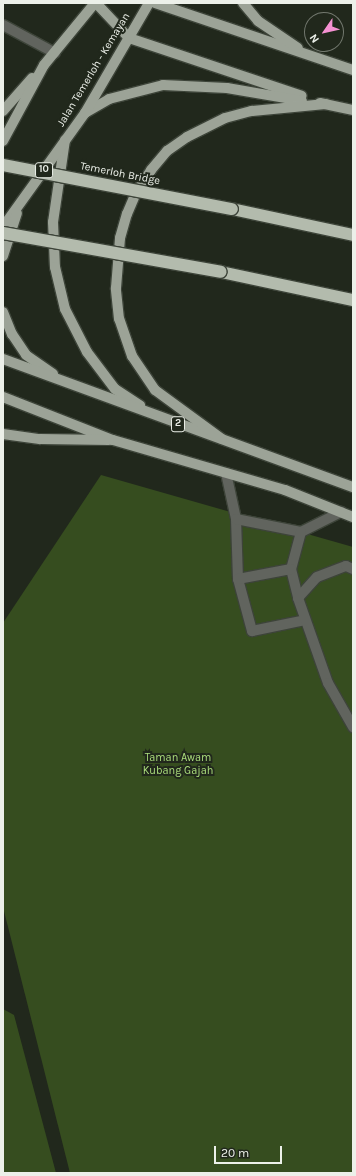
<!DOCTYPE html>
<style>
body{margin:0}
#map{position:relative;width:356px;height:1176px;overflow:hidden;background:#21281c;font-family:Karla,sans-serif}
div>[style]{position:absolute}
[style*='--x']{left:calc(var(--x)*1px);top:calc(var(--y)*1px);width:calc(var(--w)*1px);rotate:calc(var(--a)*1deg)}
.green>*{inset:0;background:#364d1f}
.roads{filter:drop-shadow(1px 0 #3d4439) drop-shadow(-1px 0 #3d4439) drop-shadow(0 1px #3d4439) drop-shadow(0 -1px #3d4439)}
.lane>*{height:10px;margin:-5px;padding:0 5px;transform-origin:5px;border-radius:5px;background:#61645e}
.street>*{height:10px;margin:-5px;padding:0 5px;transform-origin:5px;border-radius:5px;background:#61645e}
.primary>*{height:10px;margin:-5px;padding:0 5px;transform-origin:5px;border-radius:5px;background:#9ca397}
.highway>*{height:12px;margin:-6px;padding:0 6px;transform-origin:6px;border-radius:6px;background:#b3bbad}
.bridges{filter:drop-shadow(1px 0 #3d4439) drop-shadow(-1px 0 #3d4439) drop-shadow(0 1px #3d4439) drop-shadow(0 -1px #3d4439)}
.highway-bridge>*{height:12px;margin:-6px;padding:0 6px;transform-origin:6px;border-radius:6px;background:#b3bbad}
span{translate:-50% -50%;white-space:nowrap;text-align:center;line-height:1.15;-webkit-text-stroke:4px #21281c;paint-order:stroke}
.shield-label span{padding:1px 3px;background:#21281c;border:1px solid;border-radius:3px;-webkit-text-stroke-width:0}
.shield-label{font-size:10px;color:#ecf0e9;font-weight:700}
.street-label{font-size:11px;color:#ecf0e9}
.park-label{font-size:11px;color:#acde7d}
.frame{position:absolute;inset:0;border:4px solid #ecf0e9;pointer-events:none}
.north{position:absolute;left:304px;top:12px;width:40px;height:40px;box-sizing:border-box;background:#21281c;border:1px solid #72786e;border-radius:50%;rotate:236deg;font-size:11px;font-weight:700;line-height:16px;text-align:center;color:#ecf0e9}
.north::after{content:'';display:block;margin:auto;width:14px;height:18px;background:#f591d2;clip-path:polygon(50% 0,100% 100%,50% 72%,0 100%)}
.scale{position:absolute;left:214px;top:1146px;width:68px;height:18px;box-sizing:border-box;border:2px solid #ecf0e9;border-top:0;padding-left:5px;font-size:12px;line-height:14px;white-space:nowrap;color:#ecf0e9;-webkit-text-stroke:3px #21281c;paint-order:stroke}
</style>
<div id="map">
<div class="green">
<div style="clip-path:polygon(101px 475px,353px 547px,353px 1173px,70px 1173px,3px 907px,3px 623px)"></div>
<div style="clip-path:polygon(3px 1009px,14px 1015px,56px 1173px,3px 1173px)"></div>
</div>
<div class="roads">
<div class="lane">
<div style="--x:226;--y:473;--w:47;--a:77.7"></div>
<div style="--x:236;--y:519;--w:60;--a:88.1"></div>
<div style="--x:238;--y:579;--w:54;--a:74.9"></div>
<div style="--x:252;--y:631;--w:54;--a:-11.7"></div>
<div style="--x:236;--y:519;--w:66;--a:11.3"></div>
<div style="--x:301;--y:532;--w:45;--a:-26.6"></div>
<div style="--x:301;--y:532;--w:38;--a:105"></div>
<div style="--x:291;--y:569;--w:30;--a:76"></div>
<div style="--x:298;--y:598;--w:90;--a:70.6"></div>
<div style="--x:328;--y:683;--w:51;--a:60.4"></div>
<div style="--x:238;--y:579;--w:54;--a:-10.7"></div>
<div style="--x:298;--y:598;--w:28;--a:-48"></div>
<div style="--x:317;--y:577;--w:31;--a:-21"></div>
<div style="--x:346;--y:566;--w:8;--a:23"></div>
</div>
<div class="street">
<div style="--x:3;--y:25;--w:59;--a:28.3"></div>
</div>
<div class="primary">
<div style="--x:96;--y:3;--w:48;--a:46.7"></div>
<div style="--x:129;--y:38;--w:182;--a:18.5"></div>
<div style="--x:155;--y:3;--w:209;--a:18.7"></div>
<div style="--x:243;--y:3;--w:23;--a:50"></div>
<div style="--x:258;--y:21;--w:48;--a:34"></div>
<div style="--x:320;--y:103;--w:34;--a:12"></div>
<div style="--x:3;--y:111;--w:44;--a:-48.7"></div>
<div style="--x:85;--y:113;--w:28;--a:-30"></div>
<div style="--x:109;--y:99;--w:56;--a:-14.5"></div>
<div style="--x:163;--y:85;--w:64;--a:2.7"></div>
<div style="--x:227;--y:88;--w:76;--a:9.8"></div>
<div style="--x:65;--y:140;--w:83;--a:98.3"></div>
<div style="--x:53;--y:222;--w:45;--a:87.5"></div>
<div style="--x:55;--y:267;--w:43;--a:76.6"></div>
<div style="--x:65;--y:309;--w:48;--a:62.9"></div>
<div style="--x:87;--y:352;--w:46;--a:52.9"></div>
<div style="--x:115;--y:389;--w:30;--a:33"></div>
<div style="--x:3;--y:141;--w:86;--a:-61.7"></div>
<div style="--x:44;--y:65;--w:80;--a:-50.6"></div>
<div style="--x:3;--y:227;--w:140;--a:-54.3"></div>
<div style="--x:85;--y:113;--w:127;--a:-59.8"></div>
<div style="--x:3;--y:256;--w:45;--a:-72"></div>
<div style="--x:3;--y:312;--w:24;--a:68"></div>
<div style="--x:12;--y:334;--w:25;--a:56"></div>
<div style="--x:26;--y:355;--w:33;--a:35"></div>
<div style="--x:3;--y:359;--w:373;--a:20.1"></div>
<div style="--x:3;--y:397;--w:118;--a:21.4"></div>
<div style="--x:113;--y:440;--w:179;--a:16.2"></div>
<div style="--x:285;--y:490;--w:73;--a:21.7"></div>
<div style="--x:3;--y:434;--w:37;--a:8"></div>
<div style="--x:40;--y:439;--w:69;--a:0.8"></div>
<div style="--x:222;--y:439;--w:83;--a:-143.8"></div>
<div style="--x:155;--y:390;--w:41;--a:-124.1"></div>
<div style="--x:132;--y:356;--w:39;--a:-109"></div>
<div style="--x:119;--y:319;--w:31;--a:-96"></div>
<div style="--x:116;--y:288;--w:50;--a:-85.4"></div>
<div style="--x:120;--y:238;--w:25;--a:-74"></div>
<div style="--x:127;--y:214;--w:25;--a:-67"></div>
<div style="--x:137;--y:191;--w:25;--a:-56"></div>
<div style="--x:151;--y:170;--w:25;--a:-50"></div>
<div style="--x:167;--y:151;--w:24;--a:-35"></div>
<div style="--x:187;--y:137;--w:42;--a:-26.6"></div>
<div style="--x:225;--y:118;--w:28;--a:-15"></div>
<div style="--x:252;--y:111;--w:74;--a:-5.4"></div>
</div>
<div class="highway">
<div style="--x:232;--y:209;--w:124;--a:12.1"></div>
<div style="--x:221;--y:272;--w:135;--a:12"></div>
</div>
</div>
<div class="bridges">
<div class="highway-bridge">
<div style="--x:3;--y:165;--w:233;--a:10.9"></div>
<div style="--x:3;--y:233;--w:221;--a:10.1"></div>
</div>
</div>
<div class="shield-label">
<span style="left:44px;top:170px">10</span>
<span style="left:178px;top:424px">2</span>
</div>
<div class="street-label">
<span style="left:94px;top:70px;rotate:-59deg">Jalan Temerloh - Kemayan</span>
<span style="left:120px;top:174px;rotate:11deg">Temerloh Bridge</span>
</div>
<div class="park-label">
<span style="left:178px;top:765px">Taman Awam<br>Kubang Gajah</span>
</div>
<div class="frame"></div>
<div class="north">N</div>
<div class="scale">20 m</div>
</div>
